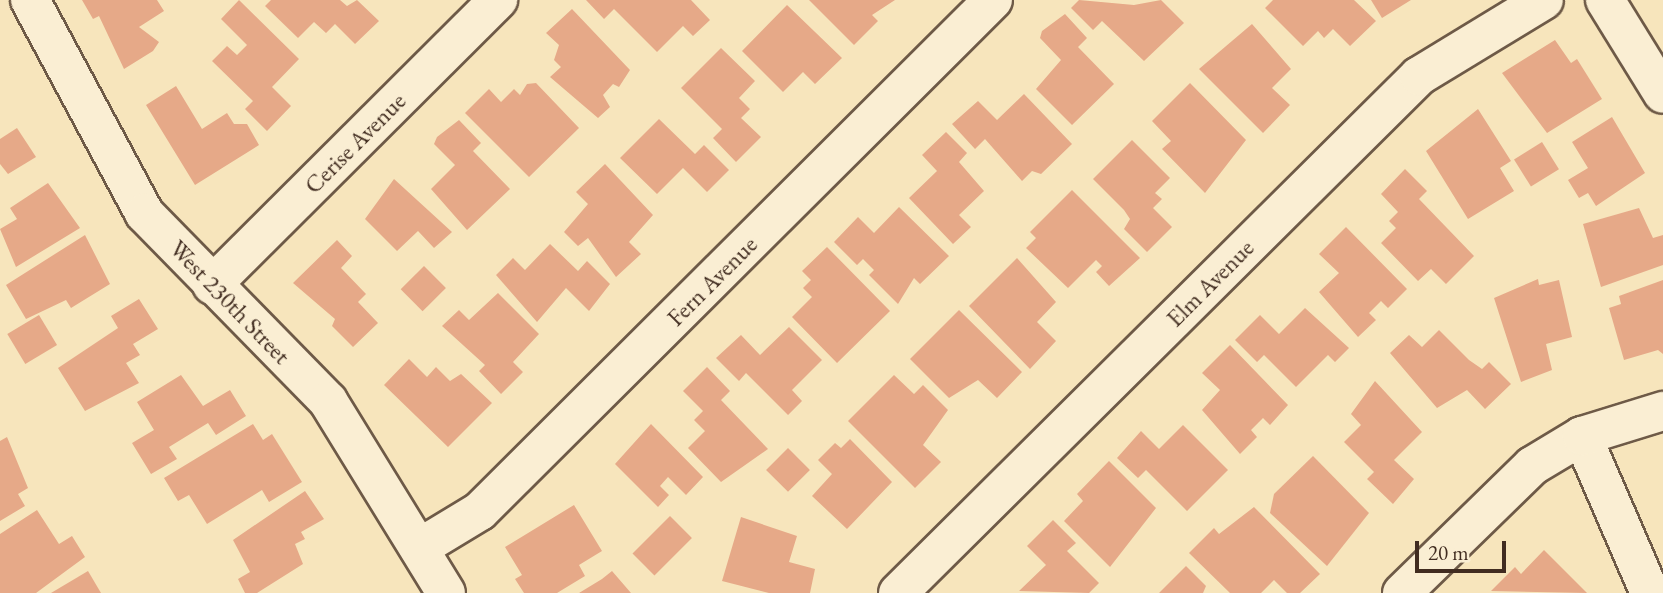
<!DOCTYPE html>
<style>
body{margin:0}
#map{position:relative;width:1663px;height:593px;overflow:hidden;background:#f7e5bc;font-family:"EB Garamond",serif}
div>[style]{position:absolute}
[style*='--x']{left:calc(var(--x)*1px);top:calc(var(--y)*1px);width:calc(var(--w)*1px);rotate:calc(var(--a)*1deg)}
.building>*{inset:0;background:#e6a988;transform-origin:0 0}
.roads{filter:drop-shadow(2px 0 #6e5a47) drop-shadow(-2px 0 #6e5a47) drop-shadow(0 2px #6e5a47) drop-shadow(0 -2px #6e5a47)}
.minor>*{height:38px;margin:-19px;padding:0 19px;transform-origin:19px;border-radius:19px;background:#faeed3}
span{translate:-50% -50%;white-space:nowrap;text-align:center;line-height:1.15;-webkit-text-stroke:5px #faeed3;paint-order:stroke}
.street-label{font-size:24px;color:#412c20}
.scale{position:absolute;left:1415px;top:541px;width:91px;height:32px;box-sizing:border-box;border:4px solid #412c20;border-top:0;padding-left:9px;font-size:21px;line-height:24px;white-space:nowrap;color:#412c20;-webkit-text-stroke:5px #faeed3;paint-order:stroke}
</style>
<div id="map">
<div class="building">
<div style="clip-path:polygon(82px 0,157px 0,164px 11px,139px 27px,159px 42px,153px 51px,124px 69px,99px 16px,93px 19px)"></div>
<div style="clip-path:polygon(239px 0,299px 59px,272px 87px,291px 106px,267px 131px,245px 109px,253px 101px,212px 61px,227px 46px,237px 55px,247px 45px,221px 19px)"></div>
<div style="clip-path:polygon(271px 0,340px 0,347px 6px,357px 0,379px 21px,355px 44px,335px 24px,326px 33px,314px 22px,298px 38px,265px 6px)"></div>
<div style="clip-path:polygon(586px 0,691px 0,710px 20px,693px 36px,683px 26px,657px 52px,614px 9px,604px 19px)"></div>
<div style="clip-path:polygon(809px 0,895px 0,872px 15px,878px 21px,854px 45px)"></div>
<div style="clip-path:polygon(1079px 0,1134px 5px,1161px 0,1184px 23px,1144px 61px,1102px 21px,1093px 30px,1071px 8px)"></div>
<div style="clip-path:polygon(1273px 0,1354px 0,1376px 21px,1350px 46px,1333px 29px,1324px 38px,1318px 31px,1303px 46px,1265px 8px)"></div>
<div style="clip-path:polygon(1371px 0,1411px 0,1382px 18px)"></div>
<div style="clip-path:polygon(787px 5px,842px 58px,815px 84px,803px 72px,783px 92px,742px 51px)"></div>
<div style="clip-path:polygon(572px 9px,630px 70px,619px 87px,613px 84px,603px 95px,610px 107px,598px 118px,550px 77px,561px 67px,554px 60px,559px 45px,546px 33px)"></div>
<div style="clip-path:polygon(1065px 14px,1087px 38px,1078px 47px,1114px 84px,1072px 125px,1036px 89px,1061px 60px,1040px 38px,1042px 31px)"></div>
<div style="clip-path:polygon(1252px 24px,1291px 69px,1272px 88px,1290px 105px,1263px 133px,1199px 69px)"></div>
<div style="clip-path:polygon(1555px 40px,1571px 63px,1577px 59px,1602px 99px,1547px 133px,1502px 73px)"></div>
<div style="clip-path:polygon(721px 48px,755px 81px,739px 98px,750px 109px,741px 118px,761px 137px,736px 162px,713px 138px,722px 129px,681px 88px)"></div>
<div style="clip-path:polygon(536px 83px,579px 128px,529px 177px,465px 113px,489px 89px,501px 102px,514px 89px,520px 95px,527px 84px)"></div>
<div style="clip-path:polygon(1190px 83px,1246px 140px,1205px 193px,1162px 149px,1171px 141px,1152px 121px)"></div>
<div style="clip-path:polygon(176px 86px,202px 129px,227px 113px,234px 124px,247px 124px,259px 145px,195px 185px,146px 105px)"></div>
<div style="clip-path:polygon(1024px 94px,1072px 144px,1041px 174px,1032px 171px,1022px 181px,985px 139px,975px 149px,952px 124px,978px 101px,997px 120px)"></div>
<div style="clip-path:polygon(1478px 109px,1511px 161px,1500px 168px,1514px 191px,1468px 219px,1426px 151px)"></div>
<div style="clip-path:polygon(1612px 117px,1645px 173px,1596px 206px,1588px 193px,1579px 198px,1568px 180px,1588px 168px,1572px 142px)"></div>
<div style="clip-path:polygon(659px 119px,695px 154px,704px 145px,729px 170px,707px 192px,683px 168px,657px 194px,620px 158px)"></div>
<div style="clip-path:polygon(459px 120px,481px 143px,473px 151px,510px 189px,467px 230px,431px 189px,455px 165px,434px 144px,437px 137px)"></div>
<div style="clip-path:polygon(17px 128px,36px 157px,8px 174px,0 164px,0 139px)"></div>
<div style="clip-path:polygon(946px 132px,967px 153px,959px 162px,984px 191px,959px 215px,971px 227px,953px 244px,909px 198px,937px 171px,922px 155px)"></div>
<div style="clip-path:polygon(1132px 140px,1170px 178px,1155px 193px,1162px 199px,1153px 208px,1172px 227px,1147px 252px,1124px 229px,1130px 219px,1124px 210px,1093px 179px)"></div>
<div style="left:1542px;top:142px;width:32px;height:33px;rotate:58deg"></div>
<div style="clip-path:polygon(605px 164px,653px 215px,629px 242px,641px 254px,616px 277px,588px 238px,578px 246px,564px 232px,588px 204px,576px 192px)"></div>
<div style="clip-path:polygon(1405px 169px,1427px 191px,1419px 199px,1474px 256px,1446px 284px,1431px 269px,1418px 281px,1381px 243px,1396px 228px,1389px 221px,1398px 212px,1381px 194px)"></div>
<div style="clip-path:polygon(394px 179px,452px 232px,434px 248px,418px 231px,397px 251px,365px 219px)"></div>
<div style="clip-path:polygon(48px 183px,80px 228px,16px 267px,0 229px,17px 219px,10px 208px)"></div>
<div style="clip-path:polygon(1072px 190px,1140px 258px,1109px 286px,1096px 272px,1102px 266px,1096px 260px,1068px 288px,1026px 248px,1036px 238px,1030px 232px)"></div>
<div style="clip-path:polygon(899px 207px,949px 256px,920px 284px,914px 278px,898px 304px,869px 275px,874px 270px,863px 259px,857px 265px,834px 242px,858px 217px,874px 233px)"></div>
<div style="clip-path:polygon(1639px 208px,1653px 238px,1663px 235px,1663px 265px,1601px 287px,1583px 224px)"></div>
<div style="clip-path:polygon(1346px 227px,1407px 289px,1388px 308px,1381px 301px,1369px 313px,1376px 320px,1358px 337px,1319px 292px,1339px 273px,1319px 254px)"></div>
<div style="clip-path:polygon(85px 235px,110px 284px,71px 308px,66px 300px,26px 319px,6px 285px)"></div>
<div style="clip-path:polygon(337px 240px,352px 256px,341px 268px,366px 294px,358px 302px,378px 323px,353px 347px,332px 326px,335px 319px,293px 283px)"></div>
<div style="clip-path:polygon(550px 244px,578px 271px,587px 261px,610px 284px,589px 311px,566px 288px,537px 322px,496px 275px,513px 258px,525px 270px)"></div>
<div style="clip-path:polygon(827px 247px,890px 311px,837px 363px,792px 317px,812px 297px,803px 288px,811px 280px,802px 271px)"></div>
<div style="clip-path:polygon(1017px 258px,1056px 302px,1037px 322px,1056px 341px,1030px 369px,969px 306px)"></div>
<div style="left:424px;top:266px;width:31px;height:33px;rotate:45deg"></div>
<div style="clip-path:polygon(1538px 279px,1539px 285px,1559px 280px,1572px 337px,1546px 344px,1552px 370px,1521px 382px,1494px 298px)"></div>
<div style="clip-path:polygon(1663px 280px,1663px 354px,1658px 350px,1624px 360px,1609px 308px,1621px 304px,1619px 296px)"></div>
<div style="clip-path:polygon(498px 293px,539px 334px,513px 362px,523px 372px,501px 394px,479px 371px,485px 365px,442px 326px,459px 310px,469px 320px)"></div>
<div style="clip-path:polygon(139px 299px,158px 329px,133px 344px,140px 355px,126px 363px,139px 383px,85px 411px,58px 368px,118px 328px,111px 316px)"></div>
<div style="clip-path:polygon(1305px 308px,1349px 348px,1335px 362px,1328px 355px,1296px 387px,1264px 355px,1257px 362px,1235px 340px,1260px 315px,1279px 334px)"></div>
<div style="clip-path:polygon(959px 310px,1022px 372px,997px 398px,978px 380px,949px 398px,910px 359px)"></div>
<div style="left:39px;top:315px;width:35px;height:37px;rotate:59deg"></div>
<div style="clip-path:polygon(789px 327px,822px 360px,792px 390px,802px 401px,788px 415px,746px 373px,739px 381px,716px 358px,741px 335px,760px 355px)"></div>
<div style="clip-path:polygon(1439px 330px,1469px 360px,1482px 369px,1489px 362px,1511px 384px,1485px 409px,1467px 390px,1437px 408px,1390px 353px,1409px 335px,1422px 347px)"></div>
<div style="clip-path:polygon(1230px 345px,1288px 405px,1270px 425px,1263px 418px,1251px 430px,1257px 437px,1240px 454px,1202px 410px,1220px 390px,1202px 373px)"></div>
<div style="clip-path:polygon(409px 359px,427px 377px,436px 367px,450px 381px,461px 374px,492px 403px,448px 447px,384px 385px)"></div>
<div style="clip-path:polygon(707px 367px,730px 391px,721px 400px,768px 449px,721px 482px,688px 448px,705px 431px,694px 420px,703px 411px,683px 391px)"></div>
<div style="clip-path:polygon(181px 375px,203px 406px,230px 390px,246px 416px,216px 435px,208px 423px,169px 447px,177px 459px,151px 474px,132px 443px,154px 430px,137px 402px)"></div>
<div style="clip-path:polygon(894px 375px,914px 394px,923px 385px,948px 410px,923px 445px,941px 462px,915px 488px,848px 421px)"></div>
<div style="clip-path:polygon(1375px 381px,1422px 432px,1394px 460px,1414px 479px,1393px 504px,1367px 479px,1374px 472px,1344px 442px,1361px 425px,1351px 414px)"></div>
<div style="clip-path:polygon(253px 424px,263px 440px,272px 434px,302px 482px,269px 502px,262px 490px,207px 524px,189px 495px,178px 501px,164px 478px)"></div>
<div style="clip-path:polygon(651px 424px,703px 477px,686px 495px,668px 477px,660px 486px,669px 495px,658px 507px,615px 464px)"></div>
<div style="clip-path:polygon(1183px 425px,1228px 470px,1187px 511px,1146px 470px,1138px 478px,1117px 458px,1141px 431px,1159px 449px)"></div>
<div style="clip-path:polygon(7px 437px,28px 488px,18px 494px,25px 506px,0 521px,0 441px)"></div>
<div style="clip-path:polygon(850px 439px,892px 482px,847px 529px,812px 496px,832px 474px,818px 460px,835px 443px,841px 448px)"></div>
<div style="left:788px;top:448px;width:31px;height:31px;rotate:45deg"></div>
<div style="clip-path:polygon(1313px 456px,1369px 513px,1327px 566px,1270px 513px,1274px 494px)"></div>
<div style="clip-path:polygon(1109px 461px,1156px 508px,1110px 567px,1064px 521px,1083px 501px,1077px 494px)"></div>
<div style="clip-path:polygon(305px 491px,324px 519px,301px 532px,305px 539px,295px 544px,303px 564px,257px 593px,245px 593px,238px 579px,250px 572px,233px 540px)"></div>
<div style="clip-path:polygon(574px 505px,602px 551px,579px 565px,585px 576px,557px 593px,524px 593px,515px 579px,522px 575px,505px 547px)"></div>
<div style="clip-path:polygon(1254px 507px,1320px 574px,1300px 593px,1287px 593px,1274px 580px,1261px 593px,1230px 593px,1189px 553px,1214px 528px,1219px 534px)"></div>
<div style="clip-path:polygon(37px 510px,59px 544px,72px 536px,85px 557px,36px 593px,0 593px,0 534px)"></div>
<div style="left:670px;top:516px;width:31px;height:53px;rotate:45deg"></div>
<div style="clip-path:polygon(741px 517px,797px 536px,789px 562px,815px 569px,810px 593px,769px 593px,722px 581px)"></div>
<div style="clip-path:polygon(1053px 520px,1076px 543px,1067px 551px,1099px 583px,1089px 593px,1019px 591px,1046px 565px,1027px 546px)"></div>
<div style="clip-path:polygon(1544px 550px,1587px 593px,1491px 591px,1515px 567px,1521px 574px)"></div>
<div style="clip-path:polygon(1186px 566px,1206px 586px,1203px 593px,1159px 593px)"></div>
<div style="clip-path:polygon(88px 571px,101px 593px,51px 593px)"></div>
<div style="clip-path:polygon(612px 571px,631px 593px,579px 593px,602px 579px)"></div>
</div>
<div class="roads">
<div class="minor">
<div style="--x:30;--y:0;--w:242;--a:61.8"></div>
<div style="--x:144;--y:213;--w:263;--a:45.6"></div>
<div style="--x:328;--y:401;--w:225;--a:58.4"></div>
<div style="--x:1605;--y:0;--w:110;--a:58.3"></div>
<div style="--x:212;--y:285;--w:404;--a:-44.9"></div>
<div style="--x:1582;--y:436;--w:171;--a:66.6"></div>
<div style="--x:419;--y:548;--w:71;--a:-31.2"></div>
<div style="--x:480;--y:511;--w:724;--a:-44.89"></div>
<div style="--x:898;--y:593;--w:734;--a:-44.78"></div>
<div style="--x:1419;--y:76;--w:146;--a:-31.3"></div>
<div style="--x:1402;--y:593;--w:182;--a:-44.3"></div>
<div style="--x:1532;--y:466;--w:58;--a:-31"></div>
<div style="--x:1582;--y:436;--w:85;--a:-17.2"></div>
</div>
</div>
<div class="street-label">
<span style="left:355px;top:143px;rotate:-45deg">Cerise Avenue</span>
<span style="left:712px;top:281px;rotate:-45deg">Fern Avenue</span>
<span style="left:1210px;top:283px;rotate:-45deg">Elm Avenue</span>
<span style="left:230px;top:302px;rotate:46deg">West 230th Street</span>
</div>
<div class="scale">20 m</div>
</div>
